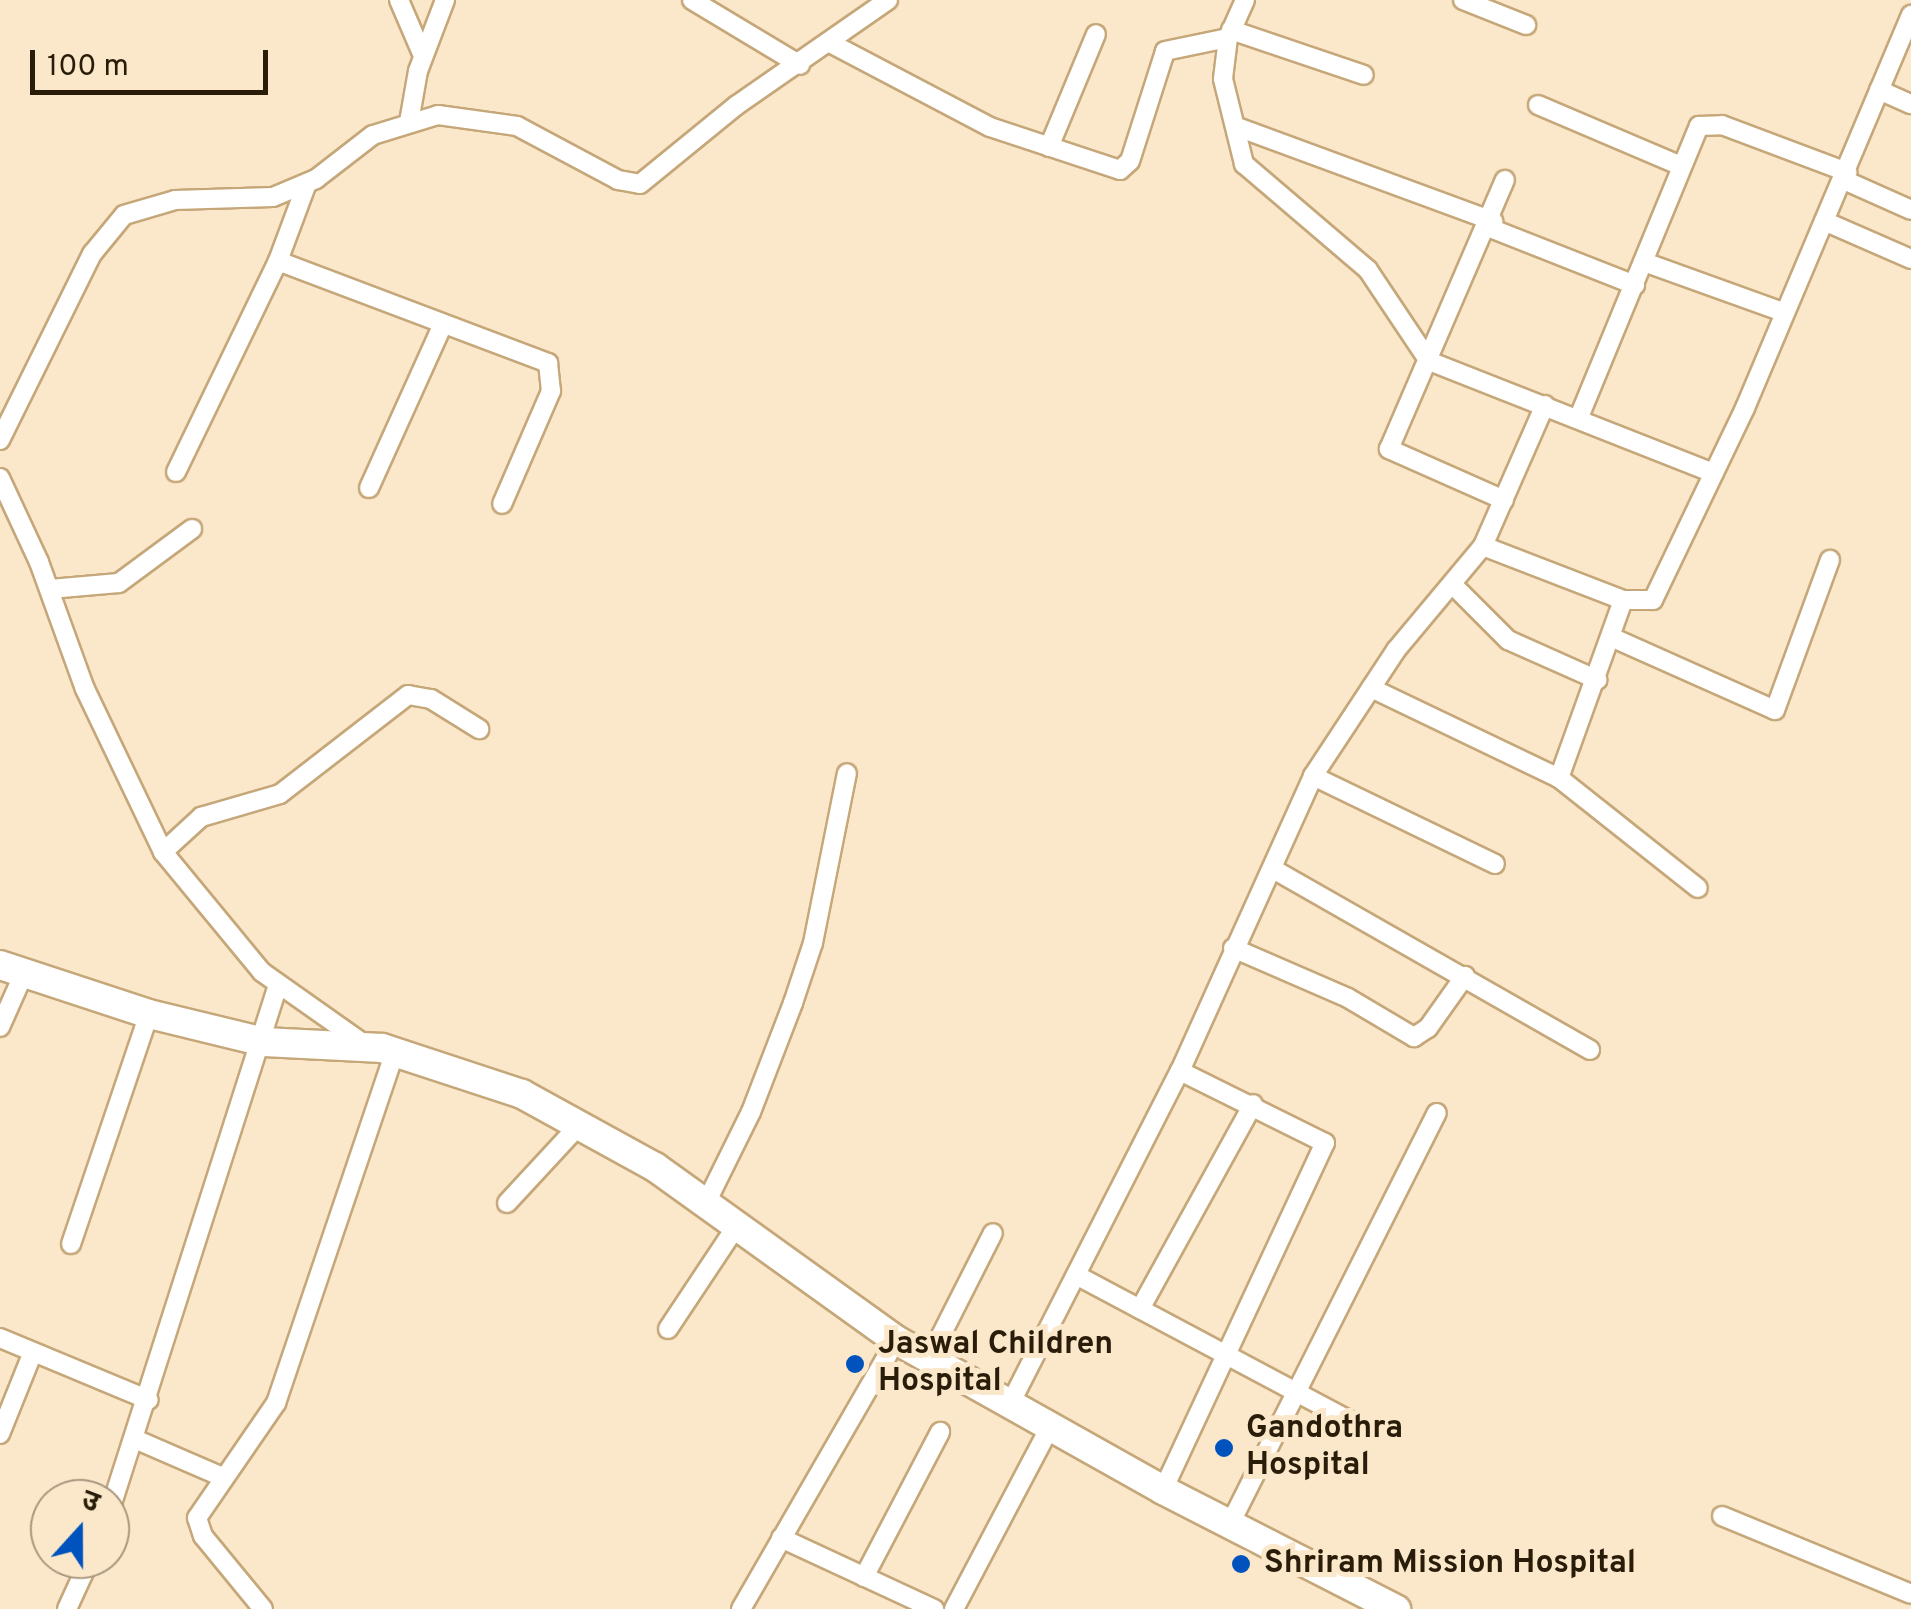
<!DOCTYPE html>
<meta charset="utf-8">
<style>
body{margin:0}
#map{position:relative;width:1911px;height:1609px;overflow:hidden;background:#fbe8cb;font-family:Overpass,"Noto Sans Devanagari",sans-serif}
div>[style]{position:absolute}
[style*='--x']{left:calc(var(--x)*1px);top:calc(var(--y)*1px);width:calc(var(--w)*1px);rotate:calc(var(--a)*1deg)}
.roads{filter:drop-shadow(2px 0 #c5a779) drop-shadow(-2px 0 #c5a779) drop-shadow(0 2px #c5a779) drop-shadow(0 -2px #c5a779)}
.minor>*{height:18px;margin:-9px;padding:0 9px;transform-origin:9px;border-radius:9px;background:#fff}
.primary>*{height:28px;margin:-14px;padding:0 14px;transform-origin:14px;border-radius:14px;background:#fff}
.dots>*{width:28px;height:28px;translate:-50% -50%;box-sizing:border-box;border:5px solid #fbe8cb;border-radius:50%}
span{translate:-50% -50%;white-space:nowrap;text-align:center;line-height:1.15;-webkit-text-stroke:10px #fbe8cb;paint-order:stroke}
.poi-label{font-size:32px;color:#291d0a;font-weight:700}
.left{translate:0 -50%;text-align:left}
.north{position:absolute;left:30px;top:1479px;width:100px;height:100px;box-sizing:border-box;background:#fbe8cb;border:2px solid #a7977e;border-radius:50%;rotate:21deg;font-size:28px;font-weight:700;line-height:40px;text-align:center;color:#291d0a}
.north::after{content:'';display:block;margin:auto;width:35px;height:45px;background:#0053bc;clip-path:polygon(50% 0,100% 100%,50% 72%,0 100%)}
.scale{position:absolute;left:30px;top:50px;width:238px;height:45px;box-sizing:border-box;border:5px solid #291d0a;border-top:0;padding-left:12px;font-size:30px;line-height:35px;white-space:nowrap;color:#291d0a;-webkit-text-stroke:8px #fbe8cb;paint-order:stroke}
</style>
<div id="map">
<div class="roads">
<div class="minor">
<div style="--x:399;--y:0;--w:61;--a:66.8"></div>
<div style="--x:692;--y:0;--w:126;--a:31"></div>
<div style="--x:1245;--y:0;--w:42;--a:114.1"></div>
<div style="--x:1228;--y:38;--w:41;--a:97"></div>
<div style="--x:1223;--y:79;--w:88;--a:76.1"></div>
<div style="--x:1244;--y:164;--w:163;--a:40.5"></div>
<div style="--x:1368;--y:270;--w:110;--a:56.2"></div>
<div style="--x:1429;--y:361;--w:306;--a:21.5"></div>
<div style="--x:1463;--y:0;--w:68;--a:21.6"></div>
<div style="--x:1231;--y:30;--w:140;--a:18.7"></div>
<div style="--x:832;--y:44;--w:178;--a:27.7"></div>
<div style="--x:990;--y:127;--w:137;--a:18.3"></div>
<div style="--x:1120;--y:170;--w:13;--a:-42"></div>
<div style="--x:1130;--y:161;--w:115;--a:-72.3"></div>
<div style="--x:1165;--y:51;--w:64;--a:-11.7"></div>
<div style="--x:1879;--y:90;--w:35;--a:24"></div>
<div style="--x:1538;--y:105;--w:155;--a:23.1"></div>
<div style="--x:409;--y:122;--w:52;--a:-80"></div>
<div style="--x:418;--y:71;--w:76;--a:-69.2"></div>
<div style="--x:1240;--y:128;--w:270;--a:20.2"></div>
<div style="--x:1049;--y:147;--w:122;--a:-67.4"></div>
<div style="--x:1844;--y:180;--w:73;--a:24.1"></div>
<div style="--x:1824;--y:221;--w:95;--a:23.6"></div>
<div style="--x:1490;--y:228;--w:156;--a:21.5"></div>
<div style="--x:278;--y:261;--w:289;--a:20.7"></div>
<div style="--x:548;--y:363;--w:28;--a:84"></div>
<div style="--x:551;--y:391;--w:123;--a:113.4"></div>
<div style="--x:1644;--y:262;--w:148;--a:19.8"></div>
<div style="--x:1579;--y:417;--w:315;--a:-67.6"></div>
<div style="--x:1699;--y:126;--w:23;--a:-2"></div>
<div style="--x:1722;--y:125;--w:134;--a:20.6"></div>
<div style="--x:0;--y:440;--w:208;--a:-63.7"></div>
<div style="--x:92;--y:254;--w:50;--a:-50.6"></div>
<div style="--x:124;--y:215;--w:53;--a:-16.4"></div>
<div style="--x:175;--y:200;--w:98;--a:-1.8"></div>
<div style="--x:273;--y:197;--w:47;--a:-22.7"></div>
<div style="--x:316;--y:179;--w:72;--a:-37.7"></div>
<div style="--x:373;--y:135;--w:68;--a:-17.1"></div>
<div style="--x:438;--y:115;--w:80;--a:7.9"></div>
<div style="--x:517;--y:126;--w:115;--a:28.1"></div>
<div style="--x:618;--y:180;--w:22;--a:10"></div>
<div style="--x:640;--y:184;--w:125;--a:-39.2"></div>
<div style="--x:737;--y:105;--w:184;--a:-34.8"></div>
<div style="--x:176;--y:472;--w:234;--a:-64.2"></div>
<div style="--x:278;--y:261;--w:83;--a:-69.6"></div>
<div style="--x:0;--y:478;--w:93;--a:65.1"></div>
<div style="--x:39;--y:562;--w:135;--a:70.1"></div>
<div style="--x:85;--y:689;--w:181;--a:64.4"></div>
<div style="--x:163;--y:852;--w:156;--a:50.5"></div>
<div style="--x:262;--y:972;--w:125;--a:35.2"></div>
<div style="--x:369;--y:488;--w:180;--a:-65.7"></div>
<div style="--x:1504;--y:500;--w:126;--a:-156.1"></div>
<div style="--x:1389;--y:449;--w:293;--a:-66.7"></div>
<div style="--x:1483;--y:546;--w:150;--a:21.1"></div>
<div style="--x:1623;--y:600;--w:30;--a:0"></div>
<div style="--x:1653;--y:600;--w:213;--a:-64.4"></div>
<div style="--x:1745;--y:408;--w:427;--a:-67.1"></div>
<div style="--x:1453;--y:585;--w:78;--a:45"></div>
<div style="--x:1508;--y:640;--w:98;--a:24"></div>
<div style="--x:50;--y:589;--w:69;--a:-5"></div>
<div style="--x:119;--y:583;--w:91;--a:-36.5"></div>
<div style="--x:1613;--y:638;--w:177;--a:24"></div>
<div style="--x:1775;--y:710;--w:160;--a:-69.9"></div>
<div style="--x:1371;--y:688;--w:208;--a:25.6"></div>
<div style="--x:1559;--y:778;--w:177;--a:38.4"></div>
<div style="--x:1313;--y:776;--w:202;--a:25.8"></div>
<div style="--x:1559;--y:778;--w:189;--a:-70.2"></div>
<div style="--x:163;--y:852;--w:52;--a:-42.6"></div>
<div style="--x:201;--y:817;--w:82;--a:-16.2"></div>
<div style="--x:280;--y:794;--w:162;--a:-37.7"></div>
<div style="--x:408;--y:695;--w:23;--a:10"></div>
<div style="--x:431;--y:699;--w:57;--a:32"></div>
<div style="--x:1273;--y:869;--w:365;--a:29.7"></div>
<div style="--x:1233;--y:948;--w:125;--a:23.5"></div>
<div style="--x:1348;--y:998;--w:77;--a:30.6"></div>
<div style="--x:1414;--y:1037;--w:17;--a:-33"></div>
<div style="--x:1428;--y:1028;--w:64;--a:-54.6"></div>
<div style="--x:0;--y:1027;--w:59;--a:-66"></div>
<div style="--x:507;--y:1203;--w:110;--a:-47.2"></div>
<div style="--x:705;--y:1205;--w:104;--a:-63.7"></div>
<div style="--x:751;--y:1112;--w:117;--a:-68.9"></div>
<div style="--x:793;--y:1003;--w:63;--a:-71.6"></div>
<div style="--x:813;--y:943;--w:173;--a:-78.7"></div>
<div style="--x:71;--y:1244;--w:243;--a:-71.3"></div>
<div style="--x:1076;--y:1275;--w:324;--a:28"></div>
<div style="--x:1140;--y:1309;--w:234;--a:-61.1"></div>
<div style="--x:668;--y:1329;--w:121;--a:-56.4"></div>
<div style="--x:0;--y:1338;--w:161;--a:22.6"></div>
<div style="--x:929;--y:1359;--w:141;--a:-63.1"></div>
<div style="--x:1010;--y:1404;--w:374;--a:-63"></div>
<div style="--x:1180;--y:1071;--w:324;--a:-65.7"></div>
<div style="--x:1313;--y:776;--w:151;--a:-56.6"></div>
<div style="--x:1396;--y:650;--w:136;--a:-50.1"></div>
<div style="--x:1483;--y:546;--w:154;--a:-66.3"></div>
<div style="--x:0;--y:1434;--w:88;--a:-68.1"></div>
<div style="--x:137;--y:1440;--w:90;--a:23.4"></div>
<div style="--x:1163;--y:1490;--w:383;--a:-65"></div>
<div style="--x:1325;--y:1143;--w:162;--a:-153.6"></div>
<div style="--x:110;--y:1510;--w:551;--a:-72.26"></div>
<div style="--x:1722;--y:1516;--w:204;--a:22.4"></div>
<div style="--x:1230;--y:1524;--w:460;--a:-63.3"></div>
<div style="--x:781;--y:1538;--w:169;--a:24.9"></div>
<div style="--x:864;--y:1577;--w:164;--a:-62.3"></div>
<div style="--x:67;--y:1609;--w:55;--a:-65.3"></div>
<div style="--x:263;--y:1609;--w:94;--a:-129.4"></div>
<div style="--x:203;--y:1536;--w:19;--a:-108"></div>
<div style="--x:197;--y:1518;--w:140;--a:-55.5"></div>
<div style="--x:276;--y:1403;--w:371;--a:-71.3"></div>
<div style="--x:741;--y:1609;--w:310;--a:-60"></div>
<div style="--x:954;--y:1609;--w:206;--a:-62.2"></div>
</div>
<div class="primary">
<div style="--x:0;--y:965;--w:157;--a:18.2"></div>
<div style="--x:149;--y:1014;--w:118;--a:13.7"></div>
<div style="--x:264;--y:1042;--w:118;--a:2.9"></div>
<div style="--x:382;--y:1048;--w:147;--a:18.2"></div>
<div style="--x:522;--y:1094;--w:152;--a:28.8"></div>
<div style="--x:655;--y:1167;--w:297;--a:35.7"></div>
<div style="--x:896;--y:1340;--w:306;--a:29.3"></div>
<div style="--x:1163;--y:1490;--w:262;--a:27.1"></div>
</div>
</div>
<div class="dots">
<div style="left:855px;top:1364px;background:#0053bc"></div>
<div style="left:1224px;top:1448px;background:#0053bc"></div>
<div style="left:1241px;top:1564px;background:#0053bc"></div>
</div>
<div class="poi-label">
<span class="left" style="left:878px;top:1364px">Jaswal Children<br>Hospital</span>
<span class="left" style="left:1246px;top:1448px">Gandothra<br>Hospital</span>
<span class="left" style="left:1264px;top:1564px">Shriram Mission Hospital</span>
</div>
<div class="north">उ</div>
<div class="scale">100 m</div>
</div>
